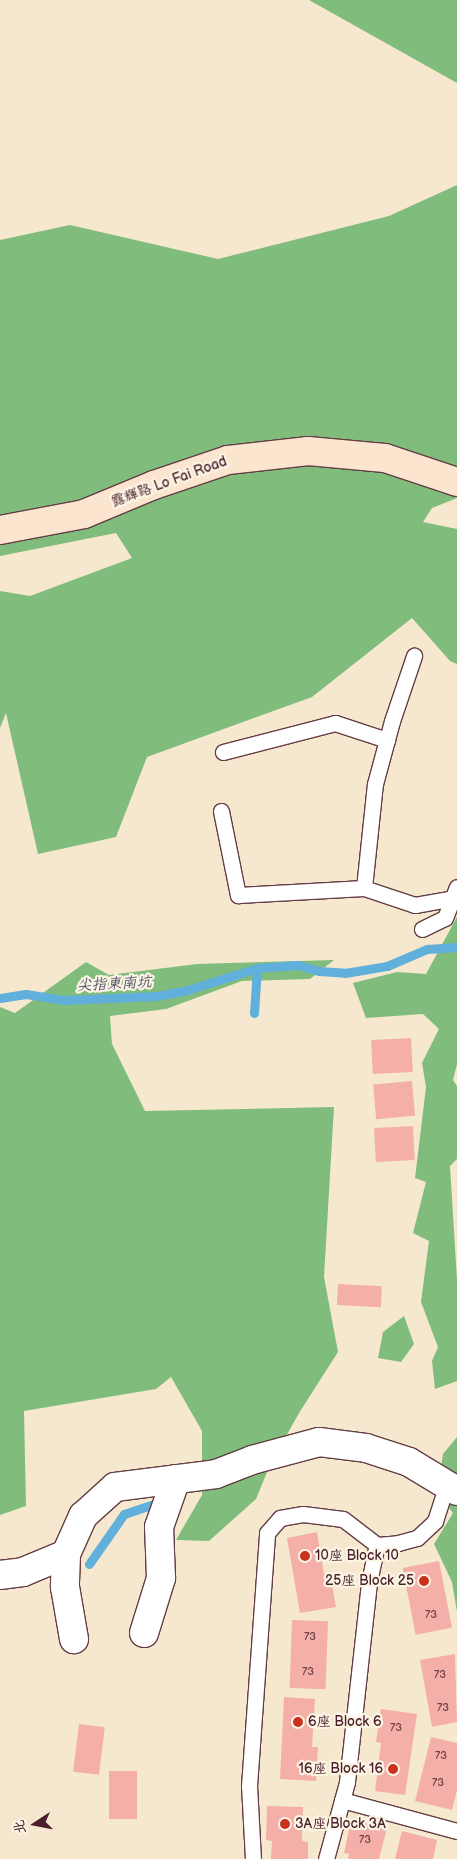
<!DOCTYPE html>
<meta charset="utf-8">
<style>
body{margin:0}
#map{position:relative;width:457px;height:1859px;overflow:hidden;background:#f6e8cf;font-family:"Balsamiq Sans","LXGW WenKai TC",sans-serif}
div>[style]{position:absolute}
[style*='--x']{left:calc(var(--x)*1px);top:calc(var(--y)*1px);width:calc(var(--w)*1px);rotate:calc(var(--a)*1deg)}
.forest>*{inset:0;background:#80bc7b}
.stream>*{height:9px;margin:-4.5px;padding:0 4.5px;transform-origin:4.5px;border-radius:4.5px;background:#61afdb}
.building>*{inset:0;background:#f4afa8;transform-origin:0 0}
.roads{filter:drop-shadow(1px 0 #643d44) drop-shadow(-1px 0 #643d44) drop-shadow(0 1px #643d44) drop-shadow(0 -1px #643d44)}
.lane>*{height:15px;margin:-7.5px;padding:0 7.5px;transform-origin:7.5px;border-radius:7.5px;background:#fff}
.street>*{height:28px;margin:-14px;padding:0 14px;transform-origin:14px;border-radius:14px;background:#fff}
.secondary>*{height:28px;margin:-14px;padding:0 14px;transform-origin:14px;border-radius:14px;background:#fbe5cf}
.dots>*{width:14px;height:14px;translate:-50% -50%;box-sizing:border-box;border:2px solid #fcf5e5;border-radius:50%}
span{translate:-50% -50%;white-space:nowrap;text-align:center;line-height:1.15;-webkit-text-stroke:4.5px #fcf5e5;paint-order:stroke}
.number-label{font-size:11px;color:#74434a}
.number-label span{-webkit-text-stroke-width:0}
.street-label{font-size:14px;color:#4a1f2b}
.poi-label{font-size:14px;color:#4a1f2b}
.left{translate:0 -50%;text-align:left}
.right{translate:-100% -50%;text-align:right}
.water-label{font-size:15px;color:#525169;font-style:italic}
.north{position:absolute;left:10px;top:1799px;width:50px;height:50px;-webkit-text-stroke:4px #fcf5e5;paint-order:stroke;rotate:259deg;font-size:14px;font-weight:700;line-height:20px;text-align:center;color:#4a1f2b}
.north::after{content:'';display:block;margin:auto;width:18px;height:22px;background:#4a1f2b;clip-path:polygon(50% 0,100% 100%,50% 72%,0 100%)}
</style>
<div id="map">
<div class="forest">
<div style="clip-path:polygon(309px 0,457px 0,457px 83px)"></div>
<div style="clip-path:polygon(457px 185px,457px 498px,432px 508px,423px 522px,457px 529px,457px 664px,450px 661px,412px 618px,312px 697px,147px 757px,116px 837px,38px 854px,6px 713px,0 728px,0 591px,30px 596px,132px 558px,116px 533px,0 556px,0 240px,70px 225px,218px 259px,389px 216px)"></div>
<div style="clip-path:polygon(457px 917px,457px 1064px,453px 1080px,457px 1086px,457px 1159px,450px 1166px,457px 1280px,457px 1381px,435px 1389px,432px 1361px,438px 1347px,421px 1302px,429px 1241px,413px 1233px,426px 1182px,415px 1178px,426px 1087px,422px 1063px,439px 1029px,423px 1014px,366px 1018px,353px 983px,397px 972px,426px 974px)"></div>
<div style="clip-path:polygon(334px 960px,310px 979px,242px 981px,166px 1009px,110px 1016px,112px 1044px,145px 1111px,334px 1107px,324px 1277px,338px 1352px,299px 1413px,270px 1465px,256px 1499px,209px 1541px,176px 1540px,202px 1495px,202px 1431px,171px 1377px,156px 1389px,24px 1411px,26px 1506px,0 1515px,0 1007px,15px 1013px,86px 962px,109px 975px,197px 964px)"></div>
<div style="clip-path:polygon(404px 1316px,414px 1344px,401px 1362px,378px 1358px,383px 1332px)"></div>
<div style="clip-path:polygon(457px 1437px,457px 1612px,452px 1582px,434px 1544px,453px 1513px,437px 1492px,443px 1454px)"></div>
</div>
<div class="stream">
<div style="--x:0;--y:998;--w:26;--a:-9"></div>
<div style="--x:26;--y:994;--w:39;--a:9"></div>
<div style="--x:65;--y:1000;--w:92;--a:-2.5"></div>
<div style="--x:157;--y:996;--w:31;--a:-11"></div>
<div style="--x:187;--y:990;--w:73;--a:-17.4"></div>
<div style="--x:254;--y:1013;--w:45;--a:-86.2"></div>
<div style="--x:257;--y:968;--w:41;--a:-4.2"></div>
<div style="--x:298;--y:965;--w:22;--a:16"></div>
<div style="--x:319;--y:971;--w:26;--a:4"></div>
<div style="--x:345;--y:973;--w:43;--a:-9.5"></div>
<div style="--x:387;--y:966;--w:43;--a:-23"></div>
<div style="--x:427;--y:949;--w:30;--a:-4"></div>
<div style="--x:89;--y:1564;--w:61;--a:-55"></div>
<div style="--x:124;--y:1514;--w:41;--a:-18.4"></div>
</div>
<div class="building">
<div style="left:411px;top:1038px;width:34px;height:40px;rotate:87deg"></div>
<div style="left:412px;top:1081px;width:35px;height:39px;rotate:85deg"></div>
<div style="left:413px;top:1126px;width:34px;height:39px;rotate:87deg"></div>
<div style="left:338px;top:1284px;width:44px;height:21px;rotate:3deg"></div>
<div style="clip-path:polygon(317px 1532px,324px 1574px,330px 1573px,336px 1607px,300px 1613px,287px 1538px)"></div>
<div style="left:439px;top:1561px;width:68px;height:37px;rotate:79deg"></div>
<div style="left:292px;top:1620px;width:36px;height:68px;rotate:2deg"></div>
<div style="clip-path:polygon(455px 1654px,457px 1722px,432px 1727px,420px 1660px)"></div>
<div style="clip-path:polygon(284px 1697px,315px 1699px,312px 1747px,318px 1747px,316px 1781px,280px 1779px)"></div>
<div style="clip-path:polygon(381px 1709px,417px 1714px,405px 1795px,375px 1791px,381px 1743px,376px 1742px)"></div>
<div style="left:79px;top:1724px;width:26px;height:48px;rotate:7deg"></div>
<div style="clip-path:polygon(431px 1737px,457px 1743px,457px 1790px,452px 1810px,415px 1801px)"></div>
<div style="left:109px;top:1771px;width:28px;height:48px"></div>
<div style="clip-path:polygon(267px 1806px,303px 1807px,302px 1841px,308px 1842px,308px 1859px,271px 1859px,272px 1841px,266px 1840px)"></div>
<div style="clip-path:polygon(351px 1820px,387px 1828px,379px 1859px,348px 1859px,349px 1854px,344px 1853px)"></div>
<div style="clip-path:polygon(402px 1831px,437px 1840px,433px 1859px,395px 1859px)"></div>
</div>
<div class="roads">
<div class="lane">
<div style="--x:223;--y:752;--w:116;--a:-14.5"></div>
<div style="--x:335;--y:723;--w:55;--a:18.1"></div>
<div style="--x:221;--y:811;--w:86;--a:78.6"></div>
<div style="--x:238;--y:895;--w:126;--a:-3.2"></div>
<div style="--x:364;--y:888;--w:54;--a:18.4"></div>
<div style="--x:415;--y:905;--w:39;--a:-10"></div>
<div style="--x:364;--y:888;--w:105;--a:-84"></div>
<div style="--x:375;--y:784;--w:65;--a:-74.9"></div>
<div style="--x:392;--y:721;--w:69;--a:-71.3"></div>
<div style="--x:422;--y:929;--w:25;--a:-26"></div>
<div style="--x:445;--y:918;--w:33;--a:-69"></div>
<div style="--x:342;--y:1800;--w:119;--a:15.1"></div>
<div style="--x:253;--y:1859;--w:73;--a:-93.1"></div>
<div style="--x:249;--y:1786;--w:254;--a:-85.9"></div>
<div style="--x:267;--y:1533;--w:20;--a:-49"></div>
<div style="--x:280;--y:1518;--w:23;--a:-10"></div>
<div style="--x:303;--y:1514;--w:40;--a:7.1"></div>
<div style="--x:343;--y:1519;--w:43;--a:37.4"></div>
<div style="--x:377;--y:1545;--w:21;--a:-5"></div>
<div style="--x:398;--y:1543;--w:20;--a:-15"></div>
<div style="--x:417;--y:1538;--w:25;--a:-43"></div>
<div style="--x:435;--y:1521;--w:38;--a:-72"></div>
<div style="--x:326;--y:1859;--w:80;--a:-74.7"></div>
<div style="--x:347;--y:1782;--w:201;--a:-83.7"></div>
<div style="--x:369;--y:1582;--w:38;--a:-78"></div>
</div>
<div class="street">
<div style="--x:66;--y:1554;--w:33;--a:92"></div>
<div style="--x:65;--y:1587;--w:53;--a:80.2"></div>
<div style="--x:0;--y:1575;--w:23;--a:-7"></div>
<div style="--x:23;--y:1572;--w:47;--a:-22.7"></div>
<div style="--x:66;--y:1554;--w:42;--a:-65.9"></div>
<div style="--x:83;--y:1516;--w:43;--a:-42.2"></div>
<div style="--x:115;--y:1487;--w:102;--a:-7.3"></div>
<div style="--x:216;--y:1474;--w:39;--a:-21"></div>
<div style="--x:252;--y:1460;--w:69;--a:-15"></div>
<div style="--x:319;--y:1442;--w:47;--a:7.3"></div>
<div style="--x:366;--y:1448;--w:45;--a:18"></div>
<div style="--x:409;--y:1462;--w:56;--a:31.1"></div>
<div style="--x:144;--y:1633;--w:58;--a:-72.8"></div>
<div style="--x:161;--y:1578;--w:51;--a:-92.2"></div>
<div style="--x:159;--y:1527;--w:51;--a:-70.5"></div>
</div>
<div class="secondary">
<div style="--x:0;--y:530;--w:86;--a:-10.8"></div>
<div style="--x:84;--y:514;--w:76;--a:-22.5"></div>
<div style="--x:154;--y:485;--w:78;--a:-18.7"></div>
<div style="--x:228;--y:460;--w:81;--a:-6.4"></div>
<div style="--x:308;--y:451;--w:77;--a:5.2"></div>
<div style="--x:385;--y:458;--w:76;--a:18.4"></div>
</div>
</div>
<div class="dots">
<div style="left:305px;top:1556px;background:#c8321e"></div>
<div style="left:424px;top:1581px;background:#c8321e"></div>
<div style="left:298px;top:1722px;background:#c8321e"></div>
<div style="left:393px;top:1769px;background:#c8321e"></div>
<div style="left:285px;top:1824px;background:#c8321e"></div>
</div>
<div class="number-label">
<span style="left:431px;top:1615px">73</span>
<span style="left:310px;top:1637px">73</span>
<span style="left:308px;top:1672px">73</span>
<span style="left:440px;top:1675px">73</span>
<span style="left:443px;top:1708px">73</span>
<span style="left:396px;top:1728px">73</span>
<span style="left:441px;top:1756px">73</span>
<span style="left:438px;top:1783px">73</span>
<span style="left:365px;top:1840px">73</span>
</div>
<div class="street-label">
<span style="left:169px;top:482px;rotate:-20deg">露輝路 Lo Fai Road</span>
</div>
<div class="poi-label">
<span class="left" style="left:315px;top:1556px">10座 Block 10</span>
<span class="right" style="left:414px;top:1581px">25座 Block 25</span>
<span class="left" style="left:308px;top:1722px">6座 Block 6</span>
<span class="right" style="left:383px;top:1769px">16座 Block 16</span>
<span class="left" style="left:295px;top:1824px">3A座 Block 3A</span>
</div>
<div class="water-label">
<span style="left:114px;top:984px;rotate:-3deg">尖指東南坑</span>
</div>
<div class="north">北</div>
</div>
